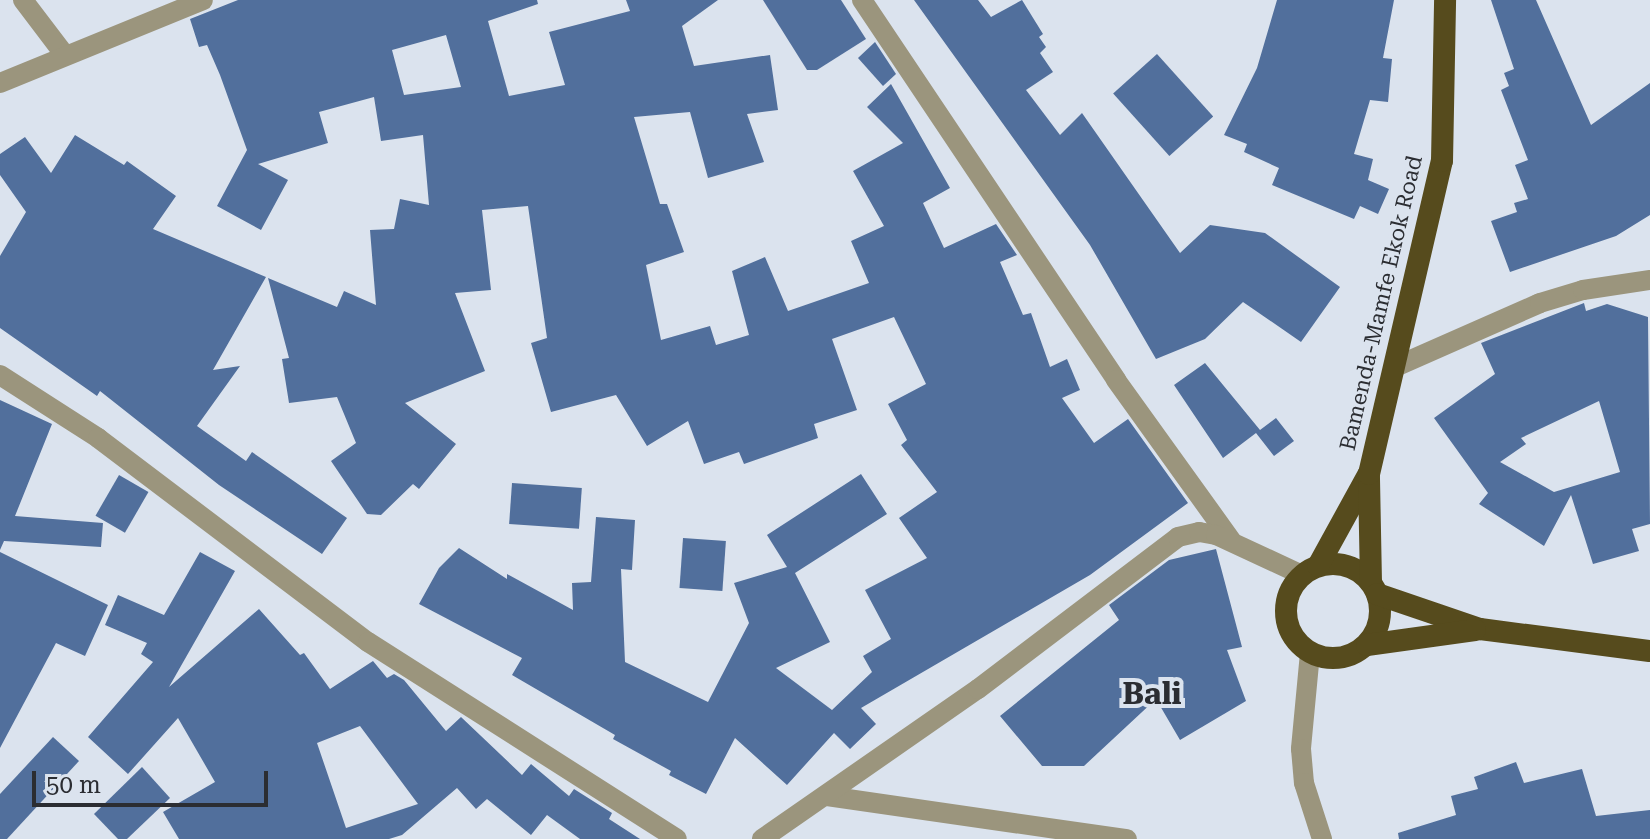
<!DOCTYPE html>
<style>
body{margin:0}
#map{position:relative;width:1650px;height:839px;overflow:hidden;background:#dbe3ee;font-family:"Roboto Serif",serif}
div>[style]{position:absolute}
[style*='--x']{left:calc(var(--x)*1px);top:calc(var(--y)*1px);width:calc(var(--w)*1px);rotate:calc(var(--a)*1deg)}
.building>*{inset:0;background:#516f9c;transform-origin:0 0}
.minor>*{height:20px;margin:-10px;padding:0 10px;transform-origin:10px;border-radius:10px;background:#9b957d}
.tertiary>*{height:20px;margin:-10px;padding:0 10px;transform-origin:10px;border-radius:10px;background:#9b957d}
.trunk>*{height:22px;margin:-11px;padding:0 11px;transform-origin:11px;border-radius:11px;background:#564b1d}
.trunk>.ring{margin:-11px;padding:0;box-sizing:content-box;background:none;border:22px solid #564b1d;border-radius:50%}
span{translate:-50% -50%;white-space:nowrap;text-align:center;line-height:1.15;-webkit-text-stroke:8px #dbe3ee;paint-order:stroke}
.street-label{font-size:22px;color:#2b2d32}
.district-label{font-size:30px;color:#2b2d32;font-weight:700}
.scale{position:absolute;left:32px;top:771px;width:236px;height:36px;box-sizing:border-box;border:4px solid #2b2d32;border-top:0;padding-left:10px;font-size:24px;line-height:28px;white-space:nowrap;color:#2b2d32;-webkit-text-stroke:6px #dbe3ee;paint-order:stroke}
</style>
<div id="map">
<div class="building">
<div style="clip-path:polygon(evenodd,238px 0,537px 0,538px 4px,488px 21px,509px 96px,565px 85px,549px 32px,630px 11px,626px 0,718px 0,682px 26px,694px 66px,770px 55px,778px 110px,747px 114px,764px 162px,708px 178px,690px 112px,634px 117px,660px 204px,667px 204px,684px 252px,646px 265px,661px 340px,710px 326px,716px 345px,749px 335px,732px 271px,765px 257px,788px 311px,869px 283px,851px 241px,884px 226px,853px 171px,903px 143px,867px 107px,891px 84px,950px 188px,923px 203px,944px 248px,996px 224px,1017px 255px,1000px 262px,1023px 315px,1031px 313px,1050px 367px,1067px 359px,1080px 390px,1062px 398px,1094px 443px,1128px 419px,1188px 503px,1090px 575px,861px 708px,876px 724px,850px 749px,834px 733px,787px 785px,735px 738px,706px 794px,669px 775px,671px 771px,613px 739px,615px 735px,512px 675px,522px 658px,419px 604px,439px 568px,459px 548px,507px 579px,507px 574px,573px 610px,572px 583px,591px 582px,596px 517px,635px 520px,632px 570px,621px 569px,625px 662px,708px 702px,749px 623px,734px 583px,787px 567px,767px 535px,861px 474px,887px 514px,795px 573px,830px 642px,776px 668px,832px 710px,872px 672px,863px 656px,891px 639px,865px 590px,927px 558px,899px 518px,937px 492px,901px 445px,907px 440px,888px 404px,926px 384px,894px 317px,832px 339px,857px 410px,814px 424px,818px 438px,744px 464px,739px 452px,704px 464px,688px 421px,647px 446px,616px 395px,551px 412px,531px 343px,547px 338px,528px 206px,482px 210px,491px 290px,455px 293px,485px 371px,405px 403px,456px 444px,419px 489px,413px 484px,381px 515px,367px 514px,331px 461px,356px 443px,337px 397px,289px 403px,282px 359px,289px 358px,268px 278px,337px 307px,344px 291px,376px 305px,370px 230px,394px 229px,400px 199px,429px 205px,423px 135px,381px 141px,374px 97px,319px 112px,328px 143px,258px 164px,288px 180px,261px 230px,217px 206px,247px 150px,220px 75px,207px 45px,199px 47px,190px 19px,238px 0,446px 35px,461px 87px,404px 95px,392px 50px,446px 35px)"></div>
<div style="clip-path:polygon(763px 0,841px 0,866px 39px,817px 70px,807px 70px)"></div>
<div style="clip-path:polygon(914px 0,978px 0,991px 17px,1022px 0,1043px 34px,1039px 37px,1046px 47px,1040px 53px,1053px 72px,1026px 90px,1060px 135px,1082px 113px,1180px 253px,1210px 225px,1265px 233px,1340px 287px,1301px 342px,1243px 302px,1205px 339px,1156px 359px,1090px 245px)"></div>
<div style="clip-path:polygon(1277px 0,1394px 0,1383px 58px,1392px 59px,1388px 102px,1370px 100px,1354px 154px,1373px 159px,1368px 180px,1389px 189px,1378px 214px,1360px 206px,1354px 219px,1272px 185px,1279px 168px,1244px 152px,1247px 144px,1224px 135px,1257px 68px)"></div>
<div style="clip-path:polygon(1491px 0,1536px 0,1591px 125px,1650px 83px,1650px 215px,1616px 236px,1510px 272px,1491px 221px,1517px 212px,1514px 203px,1528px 199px,1515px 165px,1528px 160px,1501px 90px,1509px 86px,1504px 73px,1514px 69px)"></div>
<div style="clip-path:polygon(875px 42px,896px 74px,883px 86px,858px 58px)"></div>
<div style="left:1157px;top:54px;width:84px;height:59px;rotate:48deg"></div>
<div style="clip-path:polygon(75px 135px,124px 165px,127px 161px,176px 196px,153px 229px,266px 277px,213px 370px,240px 366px,197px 426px,246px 461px,252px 452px,347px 518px,322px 554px,219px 485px,100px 391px,97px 396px,0 328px,0 256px,26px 212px,0 175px,0 154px,25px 137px,51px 173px)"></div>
<div style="clip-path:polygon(evenodd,1584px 303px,1586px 311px,1607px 304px,1648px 317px,1650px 524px,1632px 529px,1639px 551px,1593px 564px,1571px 495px,1544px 546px,1479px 504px,1488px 493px,1434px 418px,1495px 374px,1481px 343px,1584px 303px,1599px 401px,1620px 472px,1554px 492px,1500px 462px,1526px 444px,1521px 438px,1599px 401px)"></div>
<div style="clip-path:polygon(1205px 363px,1260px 430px,1276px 418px,1294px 441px,1274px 456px,1256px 433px,1223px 458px,1174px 385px)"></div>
<div style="clip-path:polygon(0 400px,52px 424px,15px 516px,103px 523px,101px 547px,4px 541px,0 550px)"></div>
<div style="left:119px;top:475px;width:34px;height:47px;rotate:30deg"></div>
<div style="left:512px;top:483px;width:70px;height:41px;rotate:4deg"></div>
<div style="left:683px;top:538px;width:43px;height:50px;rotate:4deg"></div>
<div style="clip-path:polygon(1216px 549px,1242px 647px,1227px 650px,1246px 701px,1180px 740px,1156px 699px,1084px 766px,1042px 766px,1000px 716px,1119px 620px,1109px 605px,1169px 560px)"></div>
<div style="clip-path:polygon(0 552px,108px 605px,85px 656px,56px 643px,0 748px)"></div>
<div style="clip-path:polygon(evenodd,200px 552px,235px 571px,169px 687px,259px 609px,300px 655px,304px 653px,330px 689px,373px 661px,387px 678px,394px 674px,404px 680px,446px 731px,461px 717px,522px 775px,531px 764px,569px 796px,574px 789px,612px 813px,609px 819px,640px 839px,580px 839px,547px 815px,531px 835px,487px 799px,476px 809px,457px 788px,402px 835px,389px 839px,179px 839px,163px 812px,215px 782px,178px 718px,128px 774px,88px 737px,153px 662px,141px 654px,147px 643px,105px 625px,118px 595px,164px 615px,200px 552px,360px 726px,418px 804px,346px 828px,317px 743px,360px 726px)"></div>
<div style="clip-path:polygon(53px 737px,79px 761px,7px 839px,0 839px,0 794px)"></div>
<div style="clip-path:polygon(1516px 762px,1524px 783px,1582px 769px,1596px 816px,1650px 810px,1650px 839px,1399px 839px,1398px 833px,1456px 815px,1451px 796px,1478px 789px,1474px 777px)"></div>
<div style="clip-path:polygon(142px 767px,170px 798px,127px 839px,118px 839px,94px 814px)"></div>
</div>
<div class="minor">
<div style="--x:23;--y:0;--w:68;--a:52.8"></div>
<div style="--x:862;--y:0;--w:457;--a:56.2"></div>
<div style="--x:1116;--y:380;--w:197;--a:54.3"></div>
<div style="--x:0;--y:83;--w:219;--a:-22.2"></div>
<div style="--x:1395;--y:367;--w:158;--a:-23.8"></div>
<div style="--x:1540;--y:303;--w:45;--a:-16.8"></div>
<div style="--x:1583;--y:290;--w:68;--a:-8.5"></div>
<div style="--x:827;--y:796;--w:303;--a:8.2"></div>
</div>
<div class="tertiary">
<div style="--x:0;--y:375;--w:117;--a:32.7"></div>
<div style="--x:98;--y:438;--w:338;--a:37.1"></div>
<div style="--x:368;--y:642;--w:366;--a:32.5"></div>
<div style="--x:1310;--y:653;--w:96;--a:95.4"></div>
<div style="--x:1301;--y:749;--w:34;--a:85"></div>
<div style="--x:1304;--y:783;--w:59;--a:72.2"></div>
<div style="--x:762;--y:839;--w:263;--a:-34.8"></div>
<div style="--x:978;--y:689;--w:251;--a:-37.2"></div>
<div style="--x:1178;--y:537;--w:22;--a:-13"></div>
<div style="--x:1199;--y:532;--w:17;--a:10"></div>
<div style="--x:1216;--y:535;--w:95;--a:24.9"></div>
</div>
<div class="trunk">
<div class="ring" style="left:1286px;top:564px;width:72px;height:72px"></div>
<div style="--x:1318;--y:566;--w:104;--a:-61.2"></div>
<div style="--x:1371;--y:583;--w:109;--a:-91.1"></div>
<div style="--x:1369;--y:474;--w:321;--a:-76.9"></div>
<div style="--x:1442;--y:161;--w:161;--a:-88.9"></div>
<div style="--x:1377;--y:594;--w:109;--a:18.8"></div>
<div style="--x:1480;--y:629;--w:171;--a:7.4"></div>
<div style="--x:1367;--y:645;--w:109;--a:-7.9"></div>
</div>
<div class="street-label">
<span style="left:1381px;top:303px;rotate:-77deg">Bamenda-Mamfe Ekok Road</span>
</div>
<div class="district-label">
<span style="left:1152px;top:694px">Bali</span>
</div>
<div class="scale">50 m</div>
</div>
